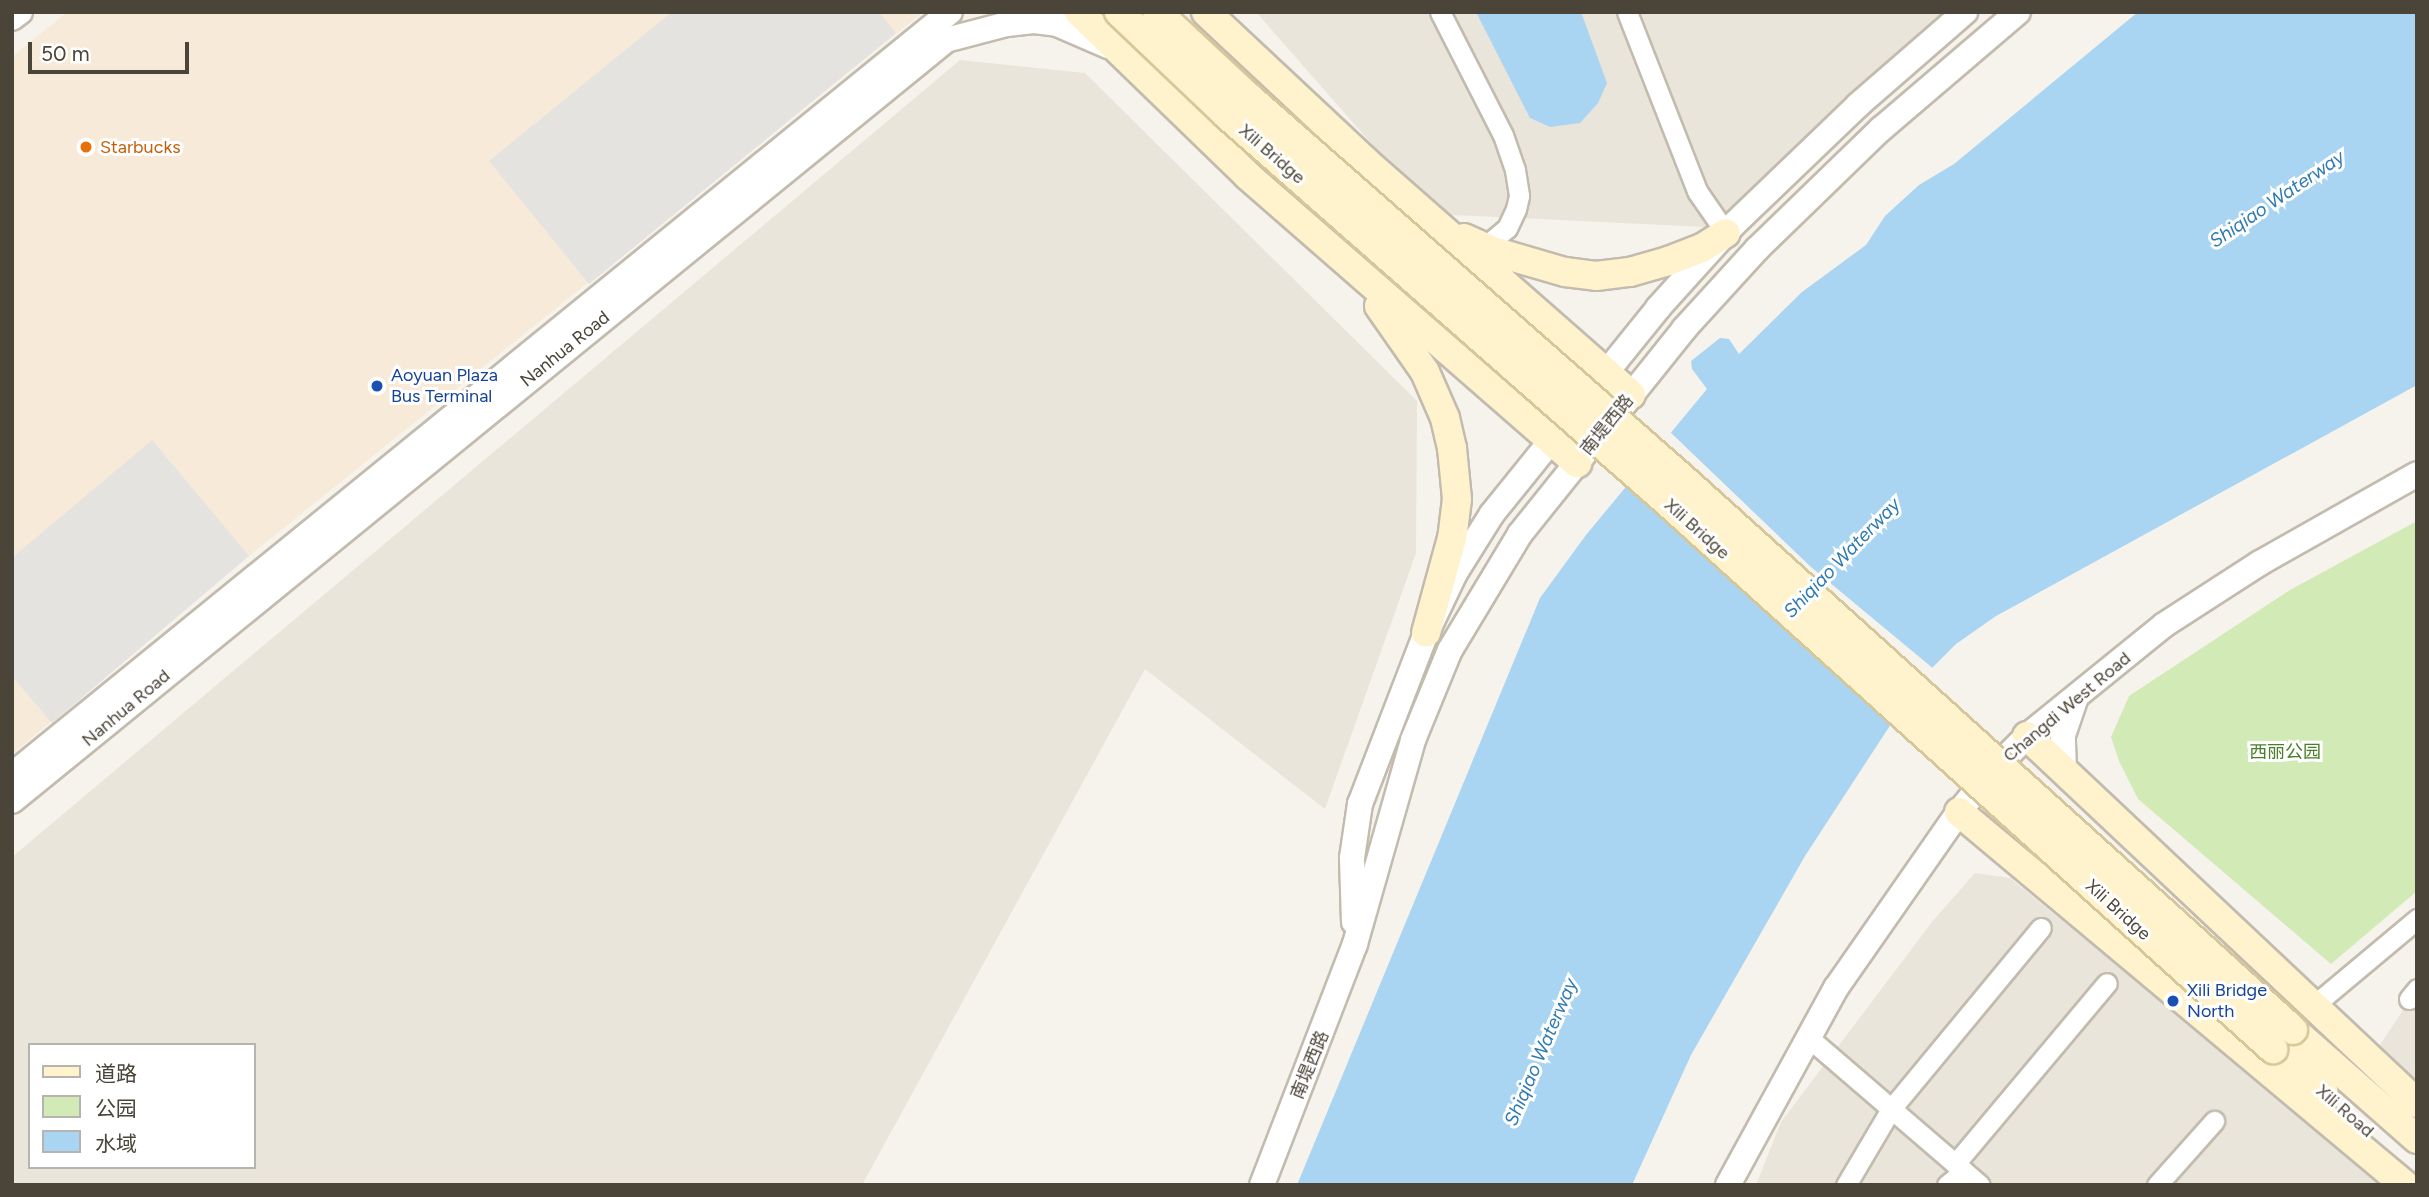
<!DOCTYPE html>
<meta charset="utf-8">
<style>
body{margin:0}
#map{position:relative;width:2429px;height:1197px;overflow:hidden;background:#f6f3ec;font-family:Figtree,"Noto Sans SC",sans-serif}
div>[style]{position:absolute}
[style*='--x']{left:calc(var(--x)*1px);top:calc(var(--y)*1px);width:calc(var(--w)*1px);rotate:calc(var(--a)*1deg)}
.residential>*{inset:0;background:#eae5da}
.commercial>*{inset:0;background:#f7ead8}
.green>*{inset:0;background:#d2eab5}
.parking>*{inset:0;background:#e5e3e0}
.water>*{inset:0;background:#a9d4f2}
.pier>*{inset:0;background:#f6f3ec}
.roads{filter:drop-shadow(2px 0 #c2bbae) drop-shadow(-2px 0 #c2bbae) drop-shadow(0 2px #c2bbae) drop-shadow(0 -2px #c2bbae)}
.minor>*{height:19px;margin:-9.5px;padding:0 9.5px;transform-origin:9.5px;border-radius:9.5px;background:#fff}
.tertiary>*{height:24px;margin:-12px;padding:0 12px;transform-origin:12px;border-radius:12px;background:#fff}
.secondary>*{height:28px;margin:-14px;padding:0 14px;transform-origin:14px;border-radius:14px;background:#fff3cd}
.bridges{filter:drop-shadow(2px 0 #d6c79b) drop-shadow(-2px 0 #d6c79b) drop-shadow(0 2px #d6c79b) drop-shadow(0 -2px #d6c79b)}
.secondary-bridge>*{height:28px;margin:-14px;padding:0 14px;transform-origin:14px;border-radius:14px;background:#fff3cd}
.dots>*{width:19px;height:19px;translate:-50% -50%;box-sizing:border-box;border:4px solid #fff;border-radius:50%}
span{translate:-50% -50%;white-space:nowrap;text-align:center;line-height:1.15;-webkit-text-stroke:6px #fff;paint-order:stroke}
.food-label{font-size:18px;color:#c56008}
.left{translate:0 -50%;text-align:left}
.street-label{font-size:18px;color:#4b4439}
.transit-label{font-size:18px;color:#164399}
.park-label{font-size:18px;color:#4a7f2a}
.water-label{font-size:19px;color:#2e7ab2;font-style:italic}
.frame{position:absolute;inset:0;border:14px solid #4b4439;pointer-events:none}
.legend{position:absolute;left:28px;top:1043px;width:228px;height:126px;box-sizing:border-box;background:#fff;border:2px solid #b7b4b0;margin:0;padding:9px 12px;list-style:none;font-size:21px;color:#4b4439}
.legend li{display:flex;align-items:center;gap:14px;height:35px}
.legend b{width:35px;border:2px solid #b7b4b0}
.scale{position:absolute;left:28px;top:42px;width:161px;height:32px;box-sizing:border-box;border:4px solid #4b4439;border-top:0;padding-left:9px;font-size:21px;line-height:24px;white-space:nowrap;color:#4b4439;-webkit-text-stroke:5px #fff;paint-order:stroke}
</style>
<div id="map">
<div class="residential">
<div style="clip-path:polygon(1256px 12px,1970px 12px,1725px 228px,1433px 214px)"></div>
<div style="clip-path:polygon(evenodd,960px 60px,1085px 73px,1417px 401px,1416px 553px,1325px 809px,1145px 669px,862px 1185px,12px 1185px,12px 857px,960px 60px,30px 1045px,254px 1045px,254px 1167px,30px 1167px,30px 1045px)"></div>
<div style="clip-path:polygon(1975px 873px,2010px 878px,2387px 1185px,1756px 1185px,1781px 1122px,1932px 922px)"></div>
<div style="clip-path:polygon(2417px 989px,2417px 1096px,2372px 1057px)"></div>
</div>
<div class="commercial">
<div style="clip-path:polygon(67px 12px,923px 12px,249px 556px,12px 754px,12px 57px)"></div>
</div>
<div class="green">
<div style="clip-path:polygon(2417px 521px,2417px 891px,2331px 964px,2138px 799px,2119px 761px,2111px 737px,2129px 696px,2290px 590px)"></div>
</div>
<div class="parking">
<div style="clip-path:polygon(672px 12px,879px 12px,896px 33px,589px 284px,489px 161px)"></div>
<div style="clip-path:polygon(152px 440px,249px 556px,52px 723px,12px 676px,12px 558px)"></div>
</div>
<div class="water">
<div style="clip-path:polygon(1476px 12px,1581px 12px,1607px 83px,1598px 103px,1580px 123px,1550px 127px,1530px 118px)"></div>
<div style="clip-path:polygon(2138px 12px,2417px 12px,2417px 385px,1996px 616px,1956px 644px,1919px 681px,1805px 856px,1691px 1055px,1632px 1185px,1297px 1185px,1540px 598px,1586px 535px,1707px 389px,1692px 369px,1691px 361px,1720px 338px,1729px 339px,1739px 354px,1802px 292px,1866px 245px,1885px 216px,1919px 185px,1954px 164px)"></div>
</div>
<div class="pier">
<div style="clip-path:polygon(1668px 430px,1811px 567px,1935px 670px,1922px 683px,1630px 477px)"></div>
</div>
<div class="roads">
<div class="minor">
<div style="--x:1440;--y:12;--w:138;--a:62.9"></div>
<div style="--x:1503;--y:135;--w:37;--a:71"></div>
<div style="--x:1515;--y:170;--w:26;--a:81"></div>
<div style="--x:1519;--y:196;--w:13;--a:103"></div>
<div style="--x:1516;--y:209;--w:21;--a:115"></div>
<div style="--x:1507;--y:228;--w:30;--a:140"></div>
<div style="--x:1627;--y:12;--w:192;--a:68.6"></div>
<div style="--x:1697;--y:191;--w:51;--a:55.4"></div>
<div style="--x:2409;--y:999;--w:13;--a:-51"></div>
<div style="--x:2313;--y:1006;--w:136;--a:-39.9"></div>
<div style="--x:1809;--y:1038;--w:225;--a:40.7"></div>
<div style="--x:1955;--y:1164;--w:236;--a:-50"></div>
<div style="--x:1846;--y:1185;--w:88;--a:-59.4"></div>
<div style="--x:1891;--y:1109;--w:235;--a:-50.4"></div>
<div style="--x:1947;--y:1185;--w:22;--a:-39"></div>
<div style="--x:2157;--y:1185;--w:86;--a:-48.3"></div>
</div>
<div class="tertiary">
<div style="--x:12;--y:18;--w:10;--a:-37"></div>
<div style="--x:2064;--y:771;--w:36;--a:-92"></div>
<div style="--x:2063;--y:735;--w:36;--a:-71"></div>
<div style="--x:12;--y:775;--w:1209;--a:-39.13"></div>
<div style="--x:12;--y:801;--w:1205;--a:-39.17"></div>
<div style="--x:946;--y:40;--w:63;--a:-14.7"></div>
<div style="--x:1007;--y:24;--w:27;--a:-6"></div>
<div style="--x:1034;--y:21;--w:23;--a:7"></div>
<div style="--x:1057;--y:24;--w:56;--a:23.3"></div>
<div style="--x:1354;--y:922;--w:64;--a:-91.8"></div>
<div style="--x:1352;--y:858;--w:55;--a:-81.6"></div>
<div style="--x:1360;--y:804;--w:178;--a:-68.9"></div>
<div style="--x:1424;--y:638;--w:72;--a:-64.5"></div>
<div style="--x:1455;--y:573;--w:70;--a:-57.9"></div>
<div style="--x:1492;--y:514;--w:265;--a:-51.1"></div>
<div style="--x:1658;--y:308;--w:110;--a:-47.9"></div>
<div style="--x:1732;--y:226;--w:175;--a:-43.8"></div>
<div style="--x:1858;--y:105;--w:142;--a:-41"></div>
<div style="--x:1262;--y:1185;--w:258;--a:-68.9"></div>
<div style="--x:1355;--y:944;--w:212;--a:-74.1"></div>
<div style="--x:1413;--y:740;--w:97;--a:-67.7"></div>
<div style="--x:1450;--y:650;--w:135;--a:-58.9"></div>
<div style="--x:1520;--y:534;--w:263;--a:-51.3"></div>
<div style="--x:1684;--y:329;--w:108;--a:-47.6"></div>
<div style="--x:1757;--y:249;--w:173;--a:-44.1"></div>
<div style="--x:1881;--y:129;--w:180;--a:-40.5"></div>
<div style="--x:1728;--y:1185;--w:225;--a:-61.3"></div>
<div style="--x:1836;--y:988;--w:215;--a:-55.1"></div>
<div style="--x:1959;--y:812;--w:51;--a:-51.3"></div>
<div style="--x:1991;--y:772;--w:51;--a:-45"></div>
<div style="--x:2027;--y:736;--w:176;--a:-39"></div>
<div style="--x:2164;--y:625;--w:114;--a:-32.9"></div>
<div style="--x:2260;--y:563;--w:180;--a:-29.5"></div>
</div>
<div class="secondary">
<div style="--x:1079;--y:12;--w:235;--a:44.1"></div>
<div style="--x:1248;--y:176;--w:437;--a:41.1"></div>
<div style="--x:1206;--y:12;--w:218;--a:43.1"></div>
<div style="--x:1365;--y:161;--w:354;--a:41.3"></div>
<div style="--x:1464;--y:238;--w:35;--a:24"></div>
<div style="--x:1496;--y:252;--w:72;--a:16.2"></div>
<div style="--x:1565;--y:272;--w:31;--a:7"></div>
<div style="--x:1596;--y:276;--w:34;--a:-7"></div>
<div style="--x:1630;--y:272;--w:40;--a:-16"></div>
<div style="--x:1668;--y:261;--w:36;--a:-21"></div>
<div style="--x:1702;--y:248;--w:28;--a:-32"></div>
<div style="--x:1379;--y:306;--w:80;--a:55.1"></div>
<div style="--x:1425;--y:372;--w:50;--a:66.5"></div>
<div style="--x:1445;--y:418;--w:31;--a:77"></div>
<div style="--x:1452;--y:448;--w:51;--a:84.4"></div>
<div style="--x:1457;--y:499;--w:39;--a:97"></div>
<div style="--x:1452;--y:538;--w:98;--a:105.3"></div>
<div style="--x:2027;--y:736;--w:536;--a:43.26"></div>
<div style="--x:1959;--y:812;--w:581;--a:39.91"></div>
<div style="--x:2293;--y:1030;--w:165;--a:41.3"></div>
<div style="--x:2273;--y:1049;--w:67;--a:40.8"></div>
</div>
</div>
<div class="bridges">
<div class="secondary-bridge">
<div style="--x:1119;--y:12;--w:149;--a:43.6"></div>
<div style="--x:1227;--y:115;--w:582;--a:41.31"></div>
<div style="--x:1664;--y:499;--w:821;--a:42.09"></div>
<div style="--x:1157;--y:12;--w:122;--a:43"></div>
<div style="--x:1246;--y:95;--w:582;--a:41.31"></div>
<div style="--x:1683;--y:479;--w:822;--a:42.09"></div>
</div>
</div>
<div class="dots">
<div style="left:86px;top:147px;background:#e8710a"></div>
<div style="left:377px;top:386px;background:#1a4fb4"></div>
<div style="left:2173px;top:1001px;background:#1a4fb4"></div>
</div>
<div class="food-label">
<span class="left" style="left:100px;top:147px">Starbucks</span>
</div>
<div class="street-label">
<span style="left:1272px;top:154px;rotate:41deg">Xili Bridge</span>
<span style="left:565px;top:349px;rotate:-39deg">Nanhua Road</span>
<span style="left:1607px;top:425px;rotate:-51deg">南堤西路</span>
<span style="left:1697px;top:529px;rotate:42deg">Xili Bridge</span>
<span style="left:2067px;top:707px;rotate:-40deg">Changdi West Road</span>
<span style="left:126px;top:708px;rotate:-40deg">Nanhua Road</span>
<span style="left:2118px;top:910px;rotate:42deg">Xili Bridge</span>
<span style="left:1310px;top:1065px;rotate:-68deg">南堤西路</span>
<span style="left:2345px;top:1111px;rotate:41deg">Xili Road</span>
</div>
<div class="transit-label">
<span class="left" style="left:391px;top:386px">Aoyuan Plaza<br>Bus Terminal</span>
<span class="left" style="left:2187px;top:1001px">Xili Bridge<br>North</span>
</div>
<div class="park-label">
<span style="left:2285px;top:752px">西丽公园</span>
</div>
<div class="water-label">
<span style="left:2277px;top:199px;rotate:-34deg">Shiqiao Waterway</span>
<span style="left:1842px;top:558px;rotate:-46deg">Shiqiao Waterway</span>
<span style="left:1541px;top:1052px;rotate:-67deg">Shiqiao Waterway</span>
</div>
<div class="frame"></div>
<ul class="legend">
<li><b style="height:9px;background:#fff3cd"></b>道路</li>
<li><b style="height:19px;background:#d2eab5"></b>公园</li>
<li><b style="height:19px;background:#a9d4f2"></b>水域</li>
</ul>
<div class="scale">50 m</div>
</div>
